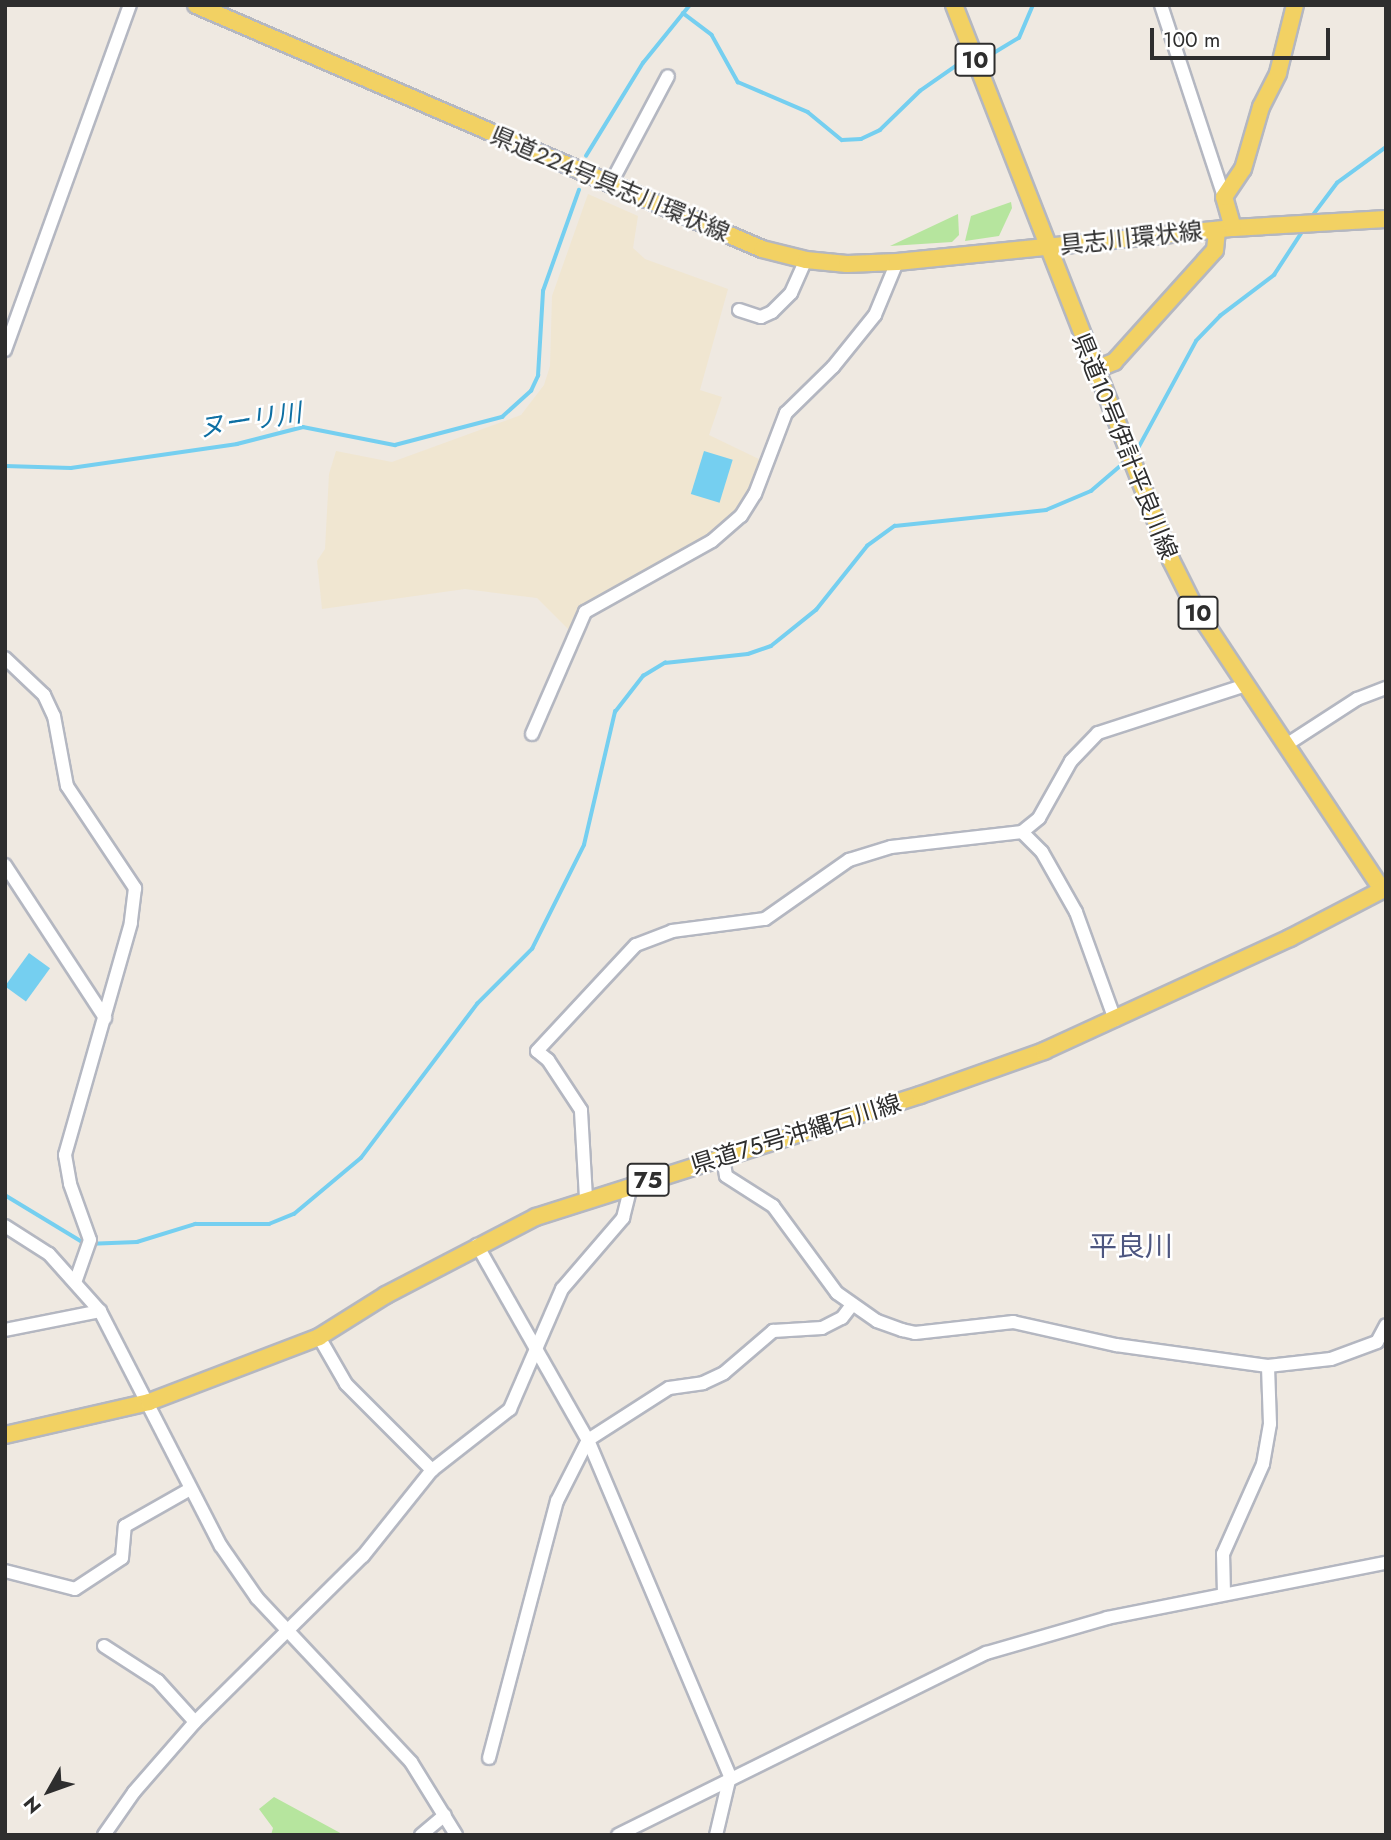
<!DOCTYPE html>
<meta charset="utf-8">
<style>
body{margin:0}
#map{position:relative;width:1391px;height:1840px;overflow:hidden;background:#efe9e1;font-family:Jost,"Noto Sans JP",sans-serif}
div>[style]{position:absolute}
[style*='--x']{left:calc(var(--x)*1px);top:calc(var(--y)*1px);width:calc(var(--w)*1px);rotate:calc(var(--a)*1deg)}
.education>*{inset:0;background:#f0e6d1}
.green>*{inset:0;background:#b6e59e}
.water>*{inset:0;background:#75cff0;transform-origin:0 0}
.stream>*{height:3.5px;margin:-1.75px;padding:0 1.75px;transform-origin:1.75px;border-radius:1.75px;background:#75cff0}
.roads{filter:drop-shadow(2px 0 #b4b7c1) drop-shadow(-2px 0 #b4b7c1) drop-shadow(0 2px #b4b7c1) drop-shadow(0 -2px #b4b7c1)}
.minor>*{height:12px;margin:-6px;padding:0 6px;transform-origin:6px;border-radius:6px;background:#fff}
.major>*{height:16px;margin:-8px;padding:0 8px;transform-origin:8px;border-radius:8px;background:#f2d163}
span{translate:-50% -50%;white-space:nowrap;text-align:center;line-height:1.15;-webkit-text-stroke:5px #fff;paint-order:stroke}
.shield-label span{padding:2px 5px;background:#fff;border:2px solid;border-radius:5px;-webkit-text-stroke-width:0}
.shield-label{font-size:23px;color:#2e2e2e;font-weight:700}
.street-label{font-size:24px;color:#2e2e2e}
.water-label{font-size:26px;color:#0d6fa3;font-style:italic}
.quarter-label{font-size:28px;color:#4d5680}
.frame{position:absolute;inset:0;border:7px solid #2e2e2e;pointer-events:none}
.north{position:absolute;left:14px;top:1756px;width:70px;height:70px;-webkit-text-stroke:5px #fff;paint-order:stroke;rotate:230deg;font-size:19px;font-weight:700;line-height:28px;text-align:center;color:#2e2e2e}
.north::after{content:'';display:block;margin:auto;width:24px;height:32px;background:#2e2e2e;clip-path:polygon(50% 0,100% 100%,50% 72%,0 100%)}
.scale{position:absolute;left:1150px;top:28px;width:180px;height:32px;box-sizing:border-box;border:4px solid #2e2e2e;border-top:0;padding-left:9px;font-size:21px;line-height:24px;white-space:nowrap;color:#2e2e2e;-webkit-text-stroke:5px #fff;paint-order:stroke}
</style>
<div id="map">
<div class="education">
<div style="clip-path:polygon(588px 194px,638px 216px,633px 248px,645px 259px,728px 289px,700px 390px,722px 397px,709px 435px,763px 461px,738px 513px,709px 537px,589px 605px,569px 630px,537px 598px,465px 589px,322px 609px,317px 561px,325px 549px,329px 474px,336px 451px,392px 462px,521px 415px,544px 385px,550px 366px,552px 296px)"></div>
</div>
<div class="green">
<div style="clip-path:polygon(1011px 202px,1012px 208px,999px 236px,965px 241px,971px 216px)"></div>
<div style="clip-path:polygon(958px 214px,959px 235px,952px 242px,890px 246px)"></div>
<div style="clip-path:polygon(274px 1797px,344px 1835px,271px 1835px,273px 1828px,259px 1809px)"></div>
</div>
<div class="water">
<div style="left:704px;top:451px;width:30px;height:45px;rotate:17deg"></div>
<div style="left:29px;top:953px;width:26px;height:41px;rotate:36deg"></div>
</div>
<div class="stream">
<div style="--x:683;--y:13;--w:36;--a:37"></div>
<div style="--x:712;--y:35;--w:54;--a:61"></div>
<div style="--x:738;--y:82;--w:76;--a:23.2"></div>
<div style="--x:808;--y:112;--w:44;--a:39.5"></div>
<div style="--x:842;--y:140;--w:19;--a:-3"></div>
<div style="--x:861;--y:139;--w:21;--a:-25"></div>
<div style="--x:880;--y:130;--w:56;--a:-44.3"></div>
<div style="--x:920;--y:91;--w:49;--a:-35"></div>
<div style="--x:992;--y:54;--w:31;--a:-31"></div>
<div style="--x:1019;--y:38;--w:36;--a:-67"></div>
<div style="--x:586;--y:156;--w:109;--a:-58.5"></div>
<div style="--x:643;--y:63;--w:75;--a:-51"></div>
<div style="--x:1310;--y:219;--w:45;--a:-53.1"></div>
<div style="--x:1337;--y:183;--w:61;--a:-36.3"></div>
<div style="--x:1135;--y:454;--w:128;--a:-61.6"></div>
<div style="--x:1196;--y:341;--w:35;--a:-46"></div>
<div style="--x:1220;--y:316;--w:68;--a:-37.2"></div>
<div style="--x:1274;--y:275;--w:55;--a:-56.9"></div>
<div style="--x:5;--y:466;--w:66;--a:1.7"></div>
<div style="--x:71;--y:468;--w:168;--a:-8.2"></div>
<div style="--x:237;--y:444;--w:68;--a:-14.4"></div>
<div style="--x:303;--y:427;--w:94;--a:11.1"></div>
<div style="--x:395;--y:445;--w:111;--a:-14.7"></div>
<div style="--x:502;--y:417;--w:39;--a:-42"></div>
<div style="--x:531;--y:391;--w:17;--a:-65"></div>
<div style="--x:538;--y:376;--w:85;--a:-86.6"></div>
<div style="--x:543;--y:291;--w:107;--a:-70.4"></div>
<div style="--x:5;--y:1195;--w:95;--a:31.2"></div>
<div style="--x:86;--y:1244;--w:51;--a:-2.2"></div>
<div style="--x:137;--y:1242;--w:61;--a:-17.2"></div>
<div style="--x:195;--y:1224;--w:74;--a:0"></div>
<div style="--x:269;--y:1224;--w:27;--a:-22"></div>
<div style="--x:294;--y:1214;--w:87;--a:-39.9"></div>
<div style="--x:361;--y:1158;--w:193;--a:-53"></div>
<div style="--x:477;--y:1004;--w:78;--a:-45"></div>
<div style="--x:532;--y:949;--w:116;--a:-63.4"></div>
<div style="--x:584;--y:845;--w:137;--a:-76.9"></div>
<div style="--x:615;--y:712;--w:46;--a:-52.1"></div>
<div style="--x:643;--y:676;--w:26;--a:-31"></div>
<div style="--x:665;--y:663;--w:83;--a:-6.2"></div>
<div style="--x:748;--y:654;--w:24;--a:-19"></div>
<div style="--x:771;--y:646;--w:58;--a:-38.7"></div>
<div style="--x:816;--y:610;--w:82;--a:-51.4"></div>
<div style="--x:867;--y:546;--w:34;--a:-36"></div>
<div style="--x:895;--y:526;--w:152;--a:-6"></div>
<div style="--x:1046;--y:510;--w:49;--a:-22.9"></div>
<div style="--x:1091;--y:491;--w:46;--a:-40.6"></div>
</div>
<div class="roads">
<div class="minor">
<div style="--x:1161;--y:5;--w:202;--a:71.8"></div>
<div style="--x:610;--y:185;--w:123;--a:-62"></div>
<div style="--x:739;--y:310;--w:23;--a:18"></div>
<div style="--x:761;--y:317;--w:12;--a:-24"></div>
<div style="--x:772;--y:312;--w:27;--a:-45"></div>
<div style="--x:791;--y:293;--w:36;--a:-66"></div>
<div style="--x:5;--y:350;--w:367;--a:-70.1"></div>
<div style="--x:5;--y:658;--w:54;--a:43.5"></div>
<div style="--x:44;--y:695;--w:23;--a:65"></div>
<div style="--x:54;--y:716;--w:71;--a:79.5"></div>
<div style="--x:67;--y:786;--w:123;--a:56.3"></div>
<div style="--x:135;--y:888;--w:35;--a:97"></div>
<div style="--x:131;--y:923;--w:241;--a:105.9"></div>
<div style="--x:65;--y:1155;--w:29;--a:80"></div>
<div style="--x:70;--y:1184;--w:59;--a:70.3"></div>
<div style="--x:90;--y:1240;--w:42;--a:109.3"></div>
<div style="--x:532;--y:734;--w:133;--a:-66.5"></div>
<div style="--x:585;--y:612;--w:145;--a:-29.2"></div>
<div style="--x:712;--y:541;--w:38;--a:-41"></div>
<div style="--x:741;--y:516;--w:26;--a:-58"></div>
<div style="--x:755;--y:494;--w:87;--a:-69.1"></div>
<div style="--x:786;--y:413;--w:66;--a:-44.4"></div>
<div style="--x:833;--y:367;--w:67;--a:-51.1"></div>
<div style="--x:875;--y:315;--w:57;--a:-67.5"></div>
<div style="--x:1286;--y:745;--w:85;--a:-32.9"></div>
<div style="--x:1357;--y:699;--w:31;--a:-21"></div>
<div style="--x:1022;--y:832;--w:28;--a:45"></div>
<div style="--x:1042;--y:852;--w:69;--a:60.5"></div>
<div style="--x:1076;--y:912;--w:115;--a:70.1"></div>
<div style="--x:5;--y:865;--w:183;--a:56.8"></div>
<div style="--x:723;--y:1157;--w:19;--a:81"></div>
<div style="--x:726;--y:1176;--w:56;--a:32.6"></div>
<div style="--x:773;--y:1206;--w:108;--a:53.7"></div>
<div style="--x:837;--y:1293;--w:49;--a:35"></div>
<div style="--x:877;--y:1321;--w:27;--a:20"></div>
<div style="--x:902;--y:1330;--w:13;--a:13"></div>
<div style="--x:915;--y:1333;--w:99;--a:-6.4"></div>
<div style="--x:1013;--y:1322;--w:106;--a:12.6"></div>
<div style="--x:1116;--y:1345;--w:153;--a:7.9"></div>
<div style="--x:1268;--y:1366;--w:63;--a:-6.3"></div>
<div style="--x:1331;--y:1359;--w:49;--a:-20.3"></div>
<div style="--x:1377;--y:1342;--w:19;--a:-62"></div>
<div style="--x:586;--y:1198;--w:88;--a:-93.3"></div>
<div style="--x:581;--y:1110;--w:60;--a:-123.4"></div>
<div style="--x:548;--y:1060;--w:14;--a:-141"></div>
<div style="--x:537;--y:1051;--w:145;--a:-47"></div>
<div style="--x:636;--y:945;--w:39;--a:-21"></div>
<div style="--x:672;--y:931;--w:94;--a:-7.4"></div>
<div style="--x:765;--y:919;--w:103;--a:-35.1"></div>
<div style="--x:849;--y:860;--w:44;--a:-17.2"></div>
<div style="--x:891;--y:847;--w:132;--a:-6.5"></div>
<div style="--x:1022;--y:832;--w:22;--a:-39"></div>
<div style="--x:1039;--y:818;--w:65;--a:-60.7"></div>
<div style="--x:1071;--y:761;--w:39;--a:-46"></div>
<div style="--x:1098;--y:733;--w:156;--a:-18"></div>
<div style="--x:5;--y:1226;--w:52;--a:32.5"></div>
<div style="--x:49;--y:1254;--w:76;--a:48.2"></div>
<div style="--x:100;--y:1311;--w:264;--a:62.8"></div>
<div style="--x:221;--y:1546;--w:63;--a:55.3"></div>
<div style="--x:257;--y:1598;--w:225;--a:46.8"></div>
<div style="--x:411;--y:1762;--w:86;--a:58.3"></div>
<div style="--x:477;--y:1245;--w:224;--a:60.4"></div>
<div style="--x:588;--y:1440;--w:365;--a:67.1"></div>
<div style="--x:730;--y:1776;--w:61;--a:103.3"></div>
<div style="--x:5;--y:1330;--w:97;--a:-11.3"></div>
<div style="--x:319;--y:1337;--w:54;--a:60.1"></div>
<div style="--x:346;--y:1384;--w:122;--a:45"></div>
<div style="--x:5;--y:1571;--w:72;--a:14.4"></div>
<div style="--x:75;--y:1589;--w:56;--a:-33.4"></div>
<div style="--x:122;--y:1558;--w:32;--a:-85"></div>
<div style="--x:125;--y:1526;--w:75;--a:-29.6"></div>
<div style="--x:1224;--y:1594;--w:40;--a:-91.4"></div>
<div style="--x:1223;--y:1554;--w:98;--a:-66"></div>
<div style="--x:1263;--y:1464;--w:41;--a:-80.1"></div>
<div style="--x:1270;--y:1424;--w:58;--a:-92"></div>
<div style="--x:104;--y:1646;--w:64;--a:32.9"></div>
<div style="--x:158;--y:1681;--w:55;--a:47.9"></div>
<div style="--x:489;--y:1758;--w:266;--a:-75.2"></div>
<div style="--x:557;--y:1501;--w:68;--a:-63.1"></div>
<div style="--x:588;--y:1440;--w:96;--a:-32.7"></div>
<div style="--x:669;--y:1388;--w:34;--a:-8"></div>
<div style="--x:703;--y:1383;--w:23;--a:-25"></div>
<div style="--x:724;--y:1373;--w:65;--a:-40.6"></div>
<div style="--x:773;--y:1331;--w:49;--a:-3.5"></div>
<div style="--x:822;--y:1328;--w:22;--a:-27"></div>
<div style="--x:842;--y:1318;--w:15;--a:-53"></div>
<div style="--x:104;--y:1835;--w:52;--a:-55.1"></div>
<div style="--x:134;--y:1792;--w:93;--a:-48.9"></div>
<div style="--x:195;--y:1722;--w:236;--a:-44.7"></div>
<div style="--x:363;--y:1556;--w:110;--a:-51.3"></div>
<div style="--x:432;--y:1470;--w:99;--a:-38"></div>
<div style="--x:510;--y:1409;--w:131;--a:-66.6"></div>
<div style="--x:562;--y:1289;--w:94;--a:-49.3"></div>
<div style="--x:623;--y:1218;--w:34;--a:-76"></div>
<div style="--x:421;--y:1835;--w:31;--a:-40"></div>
<div style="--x:618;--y:1835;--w:411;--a:-26.3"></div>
<div style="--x:986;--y:1653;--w:126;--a:-16.1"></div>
<div style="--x:1107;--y:1618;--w:284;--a:-11.2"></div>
</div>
<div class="major">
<div style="--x:196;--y:5;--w:616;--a:23.32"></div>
<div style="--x:762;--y:249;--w:45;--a:14"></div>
<div style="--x:806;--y:260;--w:41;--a:5.6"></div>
<div style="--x:847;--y:264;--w:50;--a:-2.3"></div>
<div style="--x:897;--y:262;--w:338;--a:-5.8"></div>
<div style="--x:1233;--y:228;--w:153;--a:-3.4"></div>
<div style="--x:954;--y:5;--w:596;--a:68.64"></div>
<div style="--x:1171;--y:560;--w:54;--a:63.4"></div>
<div style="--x:1195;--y:608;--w:338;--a:56.4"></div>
<div style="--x:1233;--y:228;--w:32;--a:-106"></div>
<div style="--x:1224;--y:197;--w:34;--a:-56"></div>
<div style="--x:1243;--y:169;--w:65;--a:-73.8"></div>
<div style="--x:1261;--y:107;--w:38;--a:-63"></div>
<div style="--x:1278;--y:73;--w:70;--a:-76"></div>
<div style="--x:1094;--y:370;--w:22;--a:-22"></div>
<div style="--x:1114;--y:362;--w:151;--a:-48"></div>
<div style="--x:1215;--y:250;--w:20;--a:-84"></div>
<div style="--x:5;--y:1435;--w:148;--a:-12.9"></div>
<div style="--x:149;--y:1402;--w:182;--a:-20.9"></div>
<div style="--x:319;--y:1337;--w:79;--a:-32.1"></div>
<div style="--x:386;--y:1295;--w:169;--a:-27.5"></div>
<div style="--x:536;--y:1217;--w:403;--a:-17.6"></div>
<div style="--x:920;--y:1095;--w:132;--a:-19.5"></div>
<div style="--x:1044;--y:1051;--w:271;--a:-24.7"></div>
<div style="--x:1290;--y:938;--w:108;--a:-27.5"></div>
</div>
</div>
<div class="shield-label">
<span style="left:975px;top:60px">10</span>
<span style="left:1198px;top:613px">10</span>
<span style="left:648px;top:1180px">75</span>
</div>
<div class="street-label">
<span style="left:610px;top:184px;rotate:23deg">県道224号具志川環状線</span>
<span style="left:1131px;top:238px;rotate:-6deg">具志川環状線</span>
<span style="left:1125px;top:446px;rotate:68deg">県道10号伊計平良川線</span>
<span style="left:796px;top:1134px;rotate:-17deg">県道75号沖縄石川線</span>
</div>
<div class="water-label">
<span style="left:250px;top:421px;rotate:-9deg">ヌーリ川</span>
</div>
<div class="quarter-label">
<span style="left:1131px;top:1247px">平良川</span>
</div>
<div class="frame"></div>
<div class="north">N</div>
<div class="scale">100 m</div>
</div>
